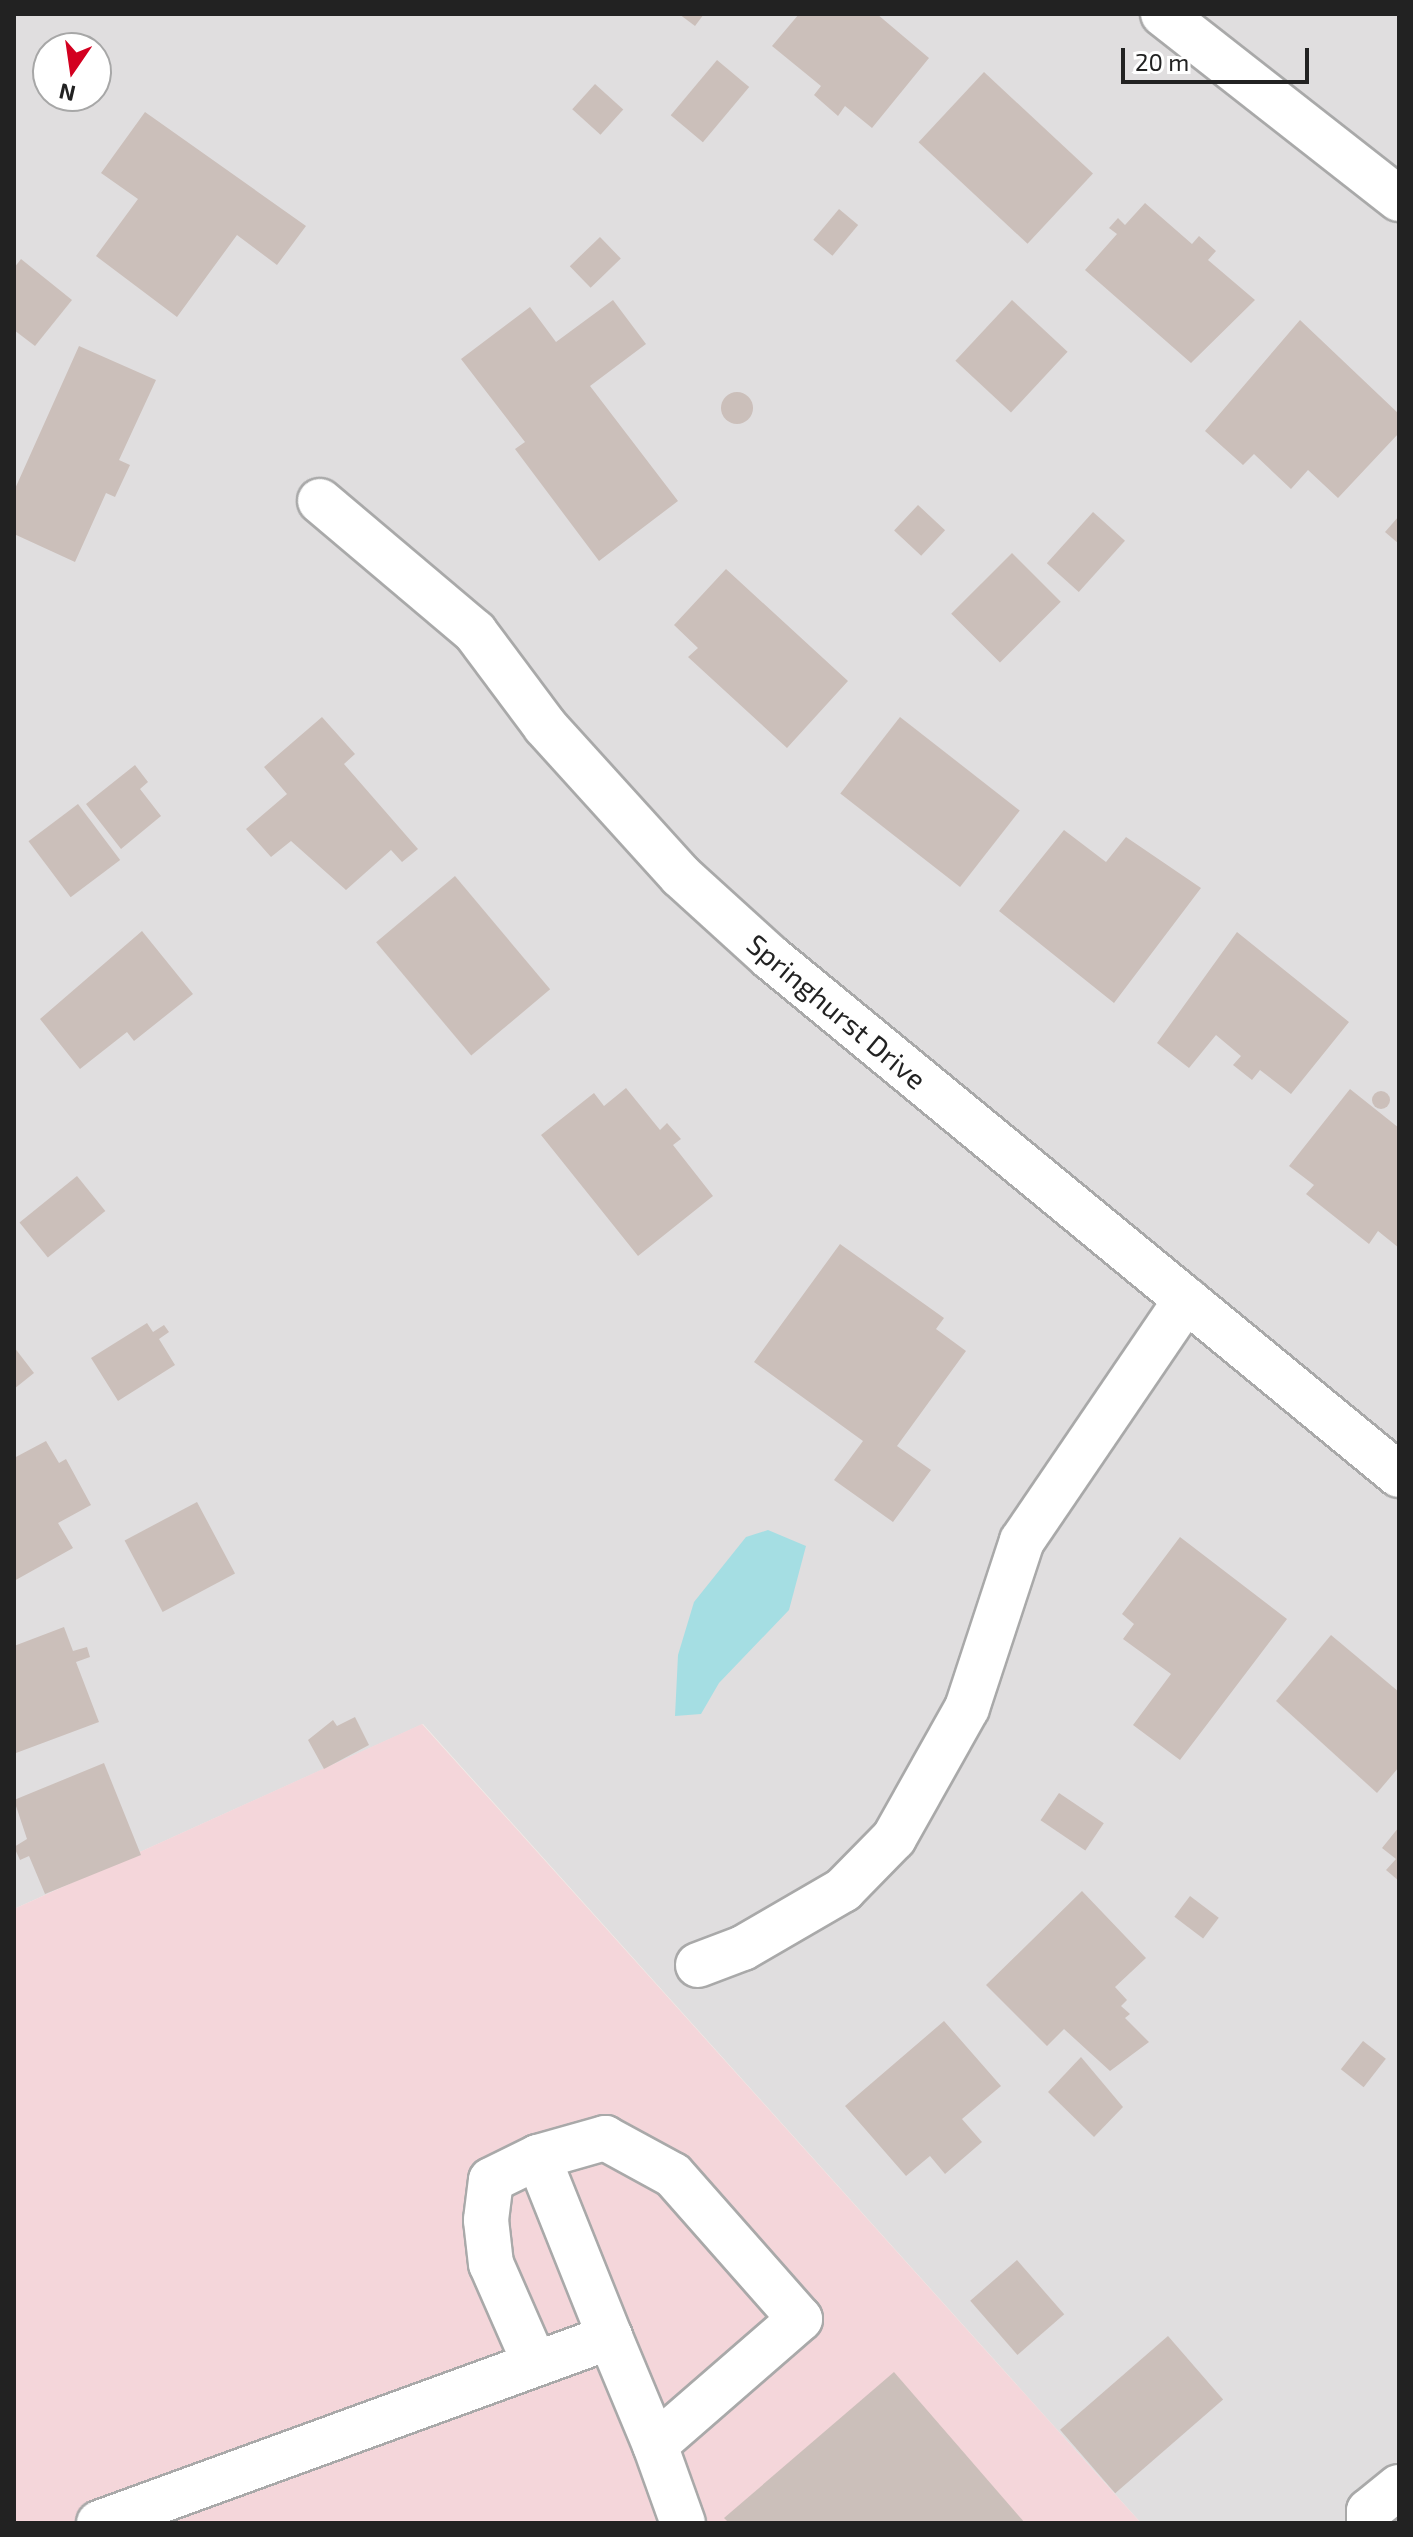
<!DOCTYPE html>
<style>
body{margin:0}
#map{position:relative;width:1413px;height:2537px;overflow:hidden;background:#f2ede8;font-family:"Exo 2",sans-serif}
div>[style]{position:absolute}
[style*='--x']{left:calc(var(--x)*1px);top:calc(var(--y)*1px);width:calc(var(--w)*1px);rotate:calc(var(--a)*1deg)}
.residential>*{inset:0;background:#e0dedf}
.commercial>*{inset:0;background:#f4d6da}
.water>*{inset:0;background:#a5dee3}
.building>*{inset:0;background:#cbbfba;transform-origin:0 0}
.round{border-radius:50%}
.roads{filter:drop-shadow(2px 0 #a9a9a9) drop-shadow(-2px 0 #a9a9a9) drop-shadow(0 2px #a9a9a9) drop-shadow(0 -2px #a9a9a9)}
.minor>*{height:44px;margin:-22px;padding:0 22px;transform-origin:22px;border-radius:22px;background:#fff}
span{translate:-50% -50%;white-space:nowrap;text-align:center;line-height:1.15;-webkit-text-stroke:7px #fff;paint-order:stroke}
.street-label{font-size:28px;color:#222}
.frame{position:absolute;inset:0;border:16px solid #222;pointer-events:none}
.north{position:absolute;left:32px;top:32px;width:80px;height:80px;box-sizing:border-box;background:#fff;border:2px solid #a7a7a7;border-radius:50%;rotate:193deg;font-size:22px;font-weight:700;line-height:32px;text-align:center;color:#222}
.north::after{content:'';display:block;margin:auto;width:28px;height:36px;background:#d30020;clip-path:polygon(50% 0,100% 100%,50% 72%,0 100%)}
.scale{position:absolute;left:1121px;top:48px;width:188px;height:36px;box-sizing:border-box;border:4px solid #222;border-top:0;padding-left:10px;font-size:24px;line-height:28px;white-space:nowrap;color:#222;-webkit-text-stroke:6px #fff;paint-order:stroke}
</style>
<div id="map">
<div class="residential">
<div style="clip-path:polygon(evenodd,14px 14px,1399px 14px,1399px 2523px,1141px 2523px,423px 1724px,14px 1909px,14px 14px,48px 48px,96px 48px,96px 96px,48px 96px,48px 48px)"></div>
</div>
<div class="commercial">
<div style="clip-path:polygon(422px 1724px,1141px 2523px,14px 2523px,14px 1909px)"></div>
</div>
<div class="water">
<div style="clip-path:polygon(768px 1530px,806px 1546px,789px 1610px,719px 1683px,701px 1714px,675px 1716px,678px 1655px,694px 1602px,746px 1537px)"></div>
</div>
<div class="building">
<div style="clip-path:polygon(679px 14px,704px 14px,695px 26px)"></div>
<div style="clip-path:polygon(799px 14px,877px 14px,929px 58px,872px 128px,845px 106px,838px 116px,814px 95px,821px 86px,772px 46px)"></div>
<div style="left:717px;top:60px;width:42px;height:72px;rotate:40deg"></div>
<div style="left:984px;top:72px;width:149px;height:96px;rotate:43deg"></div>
<div style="left:595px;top:84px;width:38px;height:34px;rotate:42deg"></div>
<div style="clip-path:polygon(145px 112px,306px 226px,277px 265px,237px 235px,177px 317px,96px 256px,138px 199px,101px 173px)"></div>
<div style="clip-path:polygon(1145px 203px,1192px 244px,1199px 236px,1216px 251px,1208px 260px,1255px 300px,1191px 363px,1085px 270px,1117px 234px,1109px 228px,1118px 218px,1125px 225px)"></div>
<div style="left:839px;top:209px;width:25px;height:40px;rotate:40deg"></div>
<div style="left:600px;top:237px;width:30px;height:42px;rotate:46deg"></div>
<div style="clip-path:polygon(21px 259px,72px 300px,35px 346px,14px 330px,14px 268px)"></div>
<div style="clip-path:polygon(613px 300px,646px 344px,590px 386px,678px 501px,599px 561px,515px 449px,525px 442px,461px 359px,530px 307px,556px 342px)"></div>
<div style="left:1012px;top:300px;width:76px;height:83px;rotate:43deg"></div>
<div style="clip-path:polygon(1300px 320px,1399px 414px,1399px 433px,1338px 498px,1308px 470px,1291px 489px,1254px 454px,1243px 465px,1205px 431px)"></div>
<div style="clip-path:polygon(79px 346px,156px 380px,119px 460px,130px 465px,115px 497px,106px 493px,75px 562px,14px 534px,14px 491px)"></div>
<div class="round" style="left:721px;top:392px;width:32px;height:32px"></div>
<div style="left:918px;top:505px;width:37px;height:35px;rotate:43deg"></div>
<div style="left:1093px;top:512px;width:43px;height:69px;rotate:42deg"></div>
<div style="clip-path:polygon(1399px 516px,1399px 544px,1385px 532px)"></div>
<div style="left:1012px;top:553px;width:69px;height:86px;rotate:45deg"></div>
<div style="clip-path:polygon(726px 569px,848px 681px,787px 748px,688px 657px,698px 648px,674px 625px)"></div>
<div style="clip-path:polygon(322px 717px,355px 754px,344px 764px,418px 849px,402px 862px,391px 850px,346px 890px,291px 841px,271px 857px,246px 829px,287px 794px,264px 767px)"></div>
<div style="left:900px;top:717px;width:152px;height:97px;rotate:38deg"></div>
<div style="clip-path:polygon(135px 765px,148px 782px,140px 789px,161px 816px,121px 849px,86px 804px)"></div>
<div style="left:78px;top:804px;width:70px;height:62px;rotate:53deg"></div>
<div style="clip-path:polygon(1064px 830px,1106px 862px,1126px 837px,1201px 888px,1114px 1003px,999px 911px)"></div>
<div style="left:455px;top:876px;width:148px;height:103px;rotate:50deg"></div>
<div style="clip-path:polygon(142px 931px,193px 994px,134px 1041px,127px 1032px,80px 1069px,40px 1019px)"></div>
<div style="clip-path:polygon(1237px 932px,1349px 1022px,1291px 1094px,1260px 1070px,1252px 1080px,1233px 1065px,1241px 1056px,1216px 1035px,1189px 1068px,1157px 1043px)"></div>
<div style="clip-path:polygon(626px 1088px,660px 1130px,667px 1123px,681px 1139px,673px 1145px,713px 1196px,638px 1256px,541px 1135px,594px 1093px,604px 1106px)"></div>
<div style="clip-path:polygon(1350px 1089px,1399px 1128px,1399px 1248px,1378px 1231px,1369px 1244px,1306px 1194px,1314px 1185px,1289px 1166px)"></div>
<div class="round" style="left:1372px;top:1091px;width:18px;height:18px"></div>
<div style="left:77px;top:1176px;width:45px;height:74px;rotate:51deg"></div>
<div style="clip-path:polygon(840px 1244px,944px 1318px,936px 1329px,966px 1351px,897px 1446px,931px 1470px,893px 1522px,834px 1480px,863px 1441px,754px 1362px)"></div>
<div style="clip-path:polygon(147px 1323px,153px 1332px,164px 1325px,169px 1332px,159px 1339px,175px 1365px,118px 1401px,91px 1358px)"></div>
<div style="clip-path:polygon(14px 1347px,34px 1373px,14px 1389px)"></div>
<div style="clip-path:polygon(46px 1441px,59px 1463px,66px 1459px,91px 1505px,58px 1523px,73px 1548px,14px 1581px,14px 1458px)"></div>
<div style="left:197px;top:1502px;width:81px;height:82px;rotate:62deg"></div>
<div style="clip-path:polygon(1180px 1537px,1287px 1619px,1180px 1760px,1133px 1725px,1171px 1674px,1123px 1639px,1134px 1624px,1122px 1614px)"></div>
<div style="clip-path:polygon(64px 1627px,73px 1651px,87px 1647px,90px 1657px,76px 1662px,99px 1722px,16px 1753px,14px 1646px)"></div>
<div style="clip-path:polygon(1331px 1635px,1399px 1692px,1399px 1767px,1377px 1793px,1276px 1701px)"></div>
<div style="clip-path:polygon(355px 1717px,369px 1745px,324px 1769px,308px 1740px,333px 1720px,337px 1726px)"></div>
<div style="clip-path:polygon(104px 1763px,141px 1855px,45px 1894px,29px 1856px,20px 1860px,14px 1847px,27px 1839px,14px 1800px)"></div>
<div style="left:1059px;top:1793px;width:54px;height:33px;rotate:34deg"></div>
<div style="clip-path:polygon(1399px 1827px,1399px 1881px,1386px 1870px,1396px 1859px,1382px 1848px)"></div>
<div style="clip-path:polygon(1082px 1891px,1146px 1958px,1115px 1987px,1127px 2000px,1121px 2006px,1130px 2014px,1125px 2018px,1149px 2042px,1110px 2071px,1064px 2029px,1047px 2046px,986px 1985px)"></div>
<div style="left:1190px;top:1896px;width:36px;height:26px;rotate:37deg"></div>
<div style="clip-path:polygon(944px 2021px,1001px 2086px,962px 2119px,982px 2142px,945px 2174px,930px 2156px,906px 2176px,845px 2106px)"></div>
<div style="left:1363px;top:2041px;width:29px;height:36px;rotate:38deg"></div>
<div style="clip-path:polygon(1081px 2057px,1123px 2107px,1094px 2137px,1048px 2092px)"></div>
<div style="left:1017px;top:2260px;width:72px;height:62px;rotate:49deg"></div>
<div style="left:1168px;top:2336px;width:84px;height:143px;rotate:49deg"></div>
<div style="clip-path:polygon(894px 2372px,1025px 2523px,729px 2523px,724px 2518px)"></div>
</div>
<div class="roads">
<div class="minor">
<div style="--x:1163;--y:14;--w:300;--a:38.1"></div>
<div style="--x:320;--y:501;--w:203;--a:40.2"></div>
<div style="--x:475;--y:632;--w:117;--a:53.3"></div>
<div style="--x:545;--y:726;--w:202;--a:47.8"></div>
<div style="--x:681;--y:876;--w:120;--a:42.3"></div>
<div style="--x:770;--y:957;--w:815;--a:39.47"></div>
<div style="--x:698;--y:1965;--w:48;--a:-20.7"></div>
<div style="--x:743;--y:1948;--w:116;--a:-30.1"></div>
<div style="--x:843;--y:1890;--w:73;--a:-45.6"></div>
<div style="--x:894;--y:1838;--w:149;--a:-60.7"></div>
<div style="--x:967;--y:1708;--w:176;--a:-71.8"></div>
<div style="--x:1022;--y:1541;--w:292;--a:-55.8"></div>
<div style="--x:610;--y:2337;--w:117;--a:67.4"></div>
<div style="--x:535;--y:2364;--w:109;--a:-113.7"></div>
<div style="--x:491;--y:2264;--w:44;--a:-96.5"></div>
<div style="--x:486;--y:2220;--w:40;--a:-82.9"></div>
<div style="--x:491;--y:2180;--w:52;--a:-26.1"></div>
<div style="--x:99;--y:2523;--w:544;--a:-20"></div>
<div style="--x:610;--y:2337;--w:194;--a:-111.8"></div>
<div style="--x:538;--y:2157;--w:70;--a:-15.8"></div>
<div style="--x:605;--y:2138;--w:77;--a:28.6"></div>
<div style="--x:673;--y:2175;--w:192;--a:48.6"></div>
<div style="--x:800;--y:2319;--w:192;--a:139"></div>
<div style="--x:655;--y:2445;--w:83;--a:70.3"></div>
<div style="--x:1369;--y:2523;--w:12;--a:-90"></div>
<div style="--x:1369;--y:2511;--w:38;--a:-39"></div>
</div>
</div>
<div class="street-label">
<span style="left:837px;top:1011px;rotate:40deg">Springhurst Drive</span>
</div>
<div class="frame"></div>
<div class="north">N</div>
<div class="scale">20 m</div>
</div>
